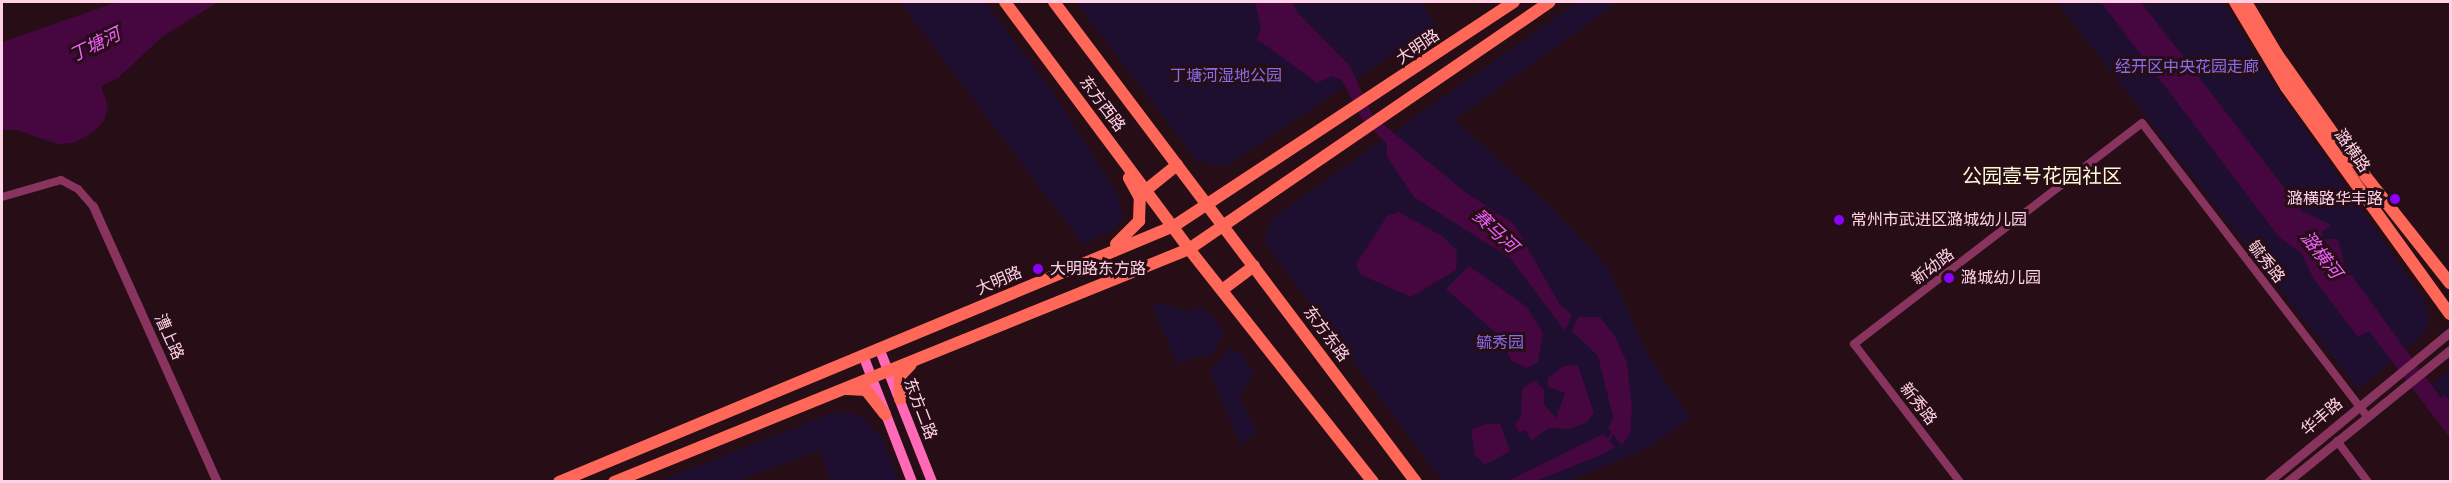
<!DOCTYPE html>
<meta charset="utf-8">
<style>
body{margin:0}
#map{position:relative;width:2452px;height:483px;overflow:hidden;background:#260d16;font-family:"Varela Round","Noto Sans SC",sans-serif}
div>[style]{position:absolute}
[style*='--x']{left:calc(var(--x)*1px);top:calc(var(--y)*1px);width:calc(var(--w)*1px);rotate:calc(var(--a)*1deg)}
.green>*{inset:0;background:#1e0f30}
.water>*{inset:0;background:#460640}
.stream>*{height:3px;margin:-1.5px;padding:0 1.5px;transform-origin:1.5px;border-radius:1.5px;background:#460640}
.minor>*{height:8px;margin:-4px;padding:0 4px;transform-origin:4px;border-radius:4px;background:#89345e}
.tertiary>*{height:9px;margin:-4.5px;padding:0 4.5px;transform-origin:4.5px;border-radius:4.5px;background:#89345e}
.secondary>*{height:10px;margin:-5px;padding:0 5px;transform-origin:5px;border-radius:5px;background:#ff69b6}
.primary>*{height:12px;margin:-6px;padding:0 6px;transform-origin:6px;border-radius:6px;background:#ff6859}
.dots>*{width:16px;height:16px;translate:-50% -50%;box-sizing:border-box;border:3px solid #260d16;border-radius:50%}
span{translate:-50% -50%;white-space:nowrap;text-align:center;line-height:1.15;-webkit-text-stroke:6px #260d16;paint-order:stroke}
.street-label{font-size:16px;color:#ffd2e5}
.park-label{font-size:16px;color:#896eeb}
.poi-label{font-size:16px;color:#ffd2e5}
.right{translate:-100% -50%;text-align:right}
.left{translate:0 -50%;text-align:left}
.water-label{font-size:18px;color:#f360ff;font-style:italic}
.quarter-label{font-size:20px;color:#fff8d4}
.frame{position:absolute;inset:0;border:3px solid #ffd2e5;pointer-events:none}
</style>
<div id="map">
<div class="green">
<div style="clip-path:polygon(900px 2px,985px 2px,1055px 95px,1118px 195px,1123px 218px,1117px 228px,1083px 244px)"></div>
<div style="clip-path:polygon(1076px 2px,1420px 2px,1436px 25px,1225px 167px,1197px 161px)"></div>
<div style="clip-path:polygon(1577px 2px,1618px 2px,1454px 120px,1547px 203px,1608px 267px,1648px 355px,1690px 417px,1650px 447px,1569px 481px,1442px 481px,1265px 243px,1270px 220px)"></div>
<div style="clip-path:polygon(2057px 2px,2223px 2px,2260px 64px,2423px 298px,2429px 314px,2427px 329px,2416px 341px,2358px 389px)"></div>
<div style="clip-path:polygon(1160px 302px,1187px 312px,1200px 307px,1212px 315px,1224px 333px,1211px 356px,1204px 359px,1202px 354px,1177px 364px,1153px 307px)"></div>
<div style="clip-path:polygon(1229px 347px,1243px 355px,1254px 374px,1239px 397px,1257px 432px,1241px 446px,1209px 369px,1218px 364px)"></div>
<div style="clip-path:polygon(2450px 370px,2450px 402px,2431px 385px)"></div>
<div style="clip-path:polygon(849px 412px,866px 420px,883px 440px,899px 481px,831px 481px,819px 450px,737px 481px,661px 481px,827px 415px)"></div>
</div>
<div class="water">
<div style="clip-path:polygon(117px 2px,218px 2px,162px 37px,118px 78px,101px 86px,108px 106px,104px 121px,92px 133px,74px 143px,57px 144px,17px 130px,2px 130px,2px 42px)"></div>
<div style="clip-path:polygon(1255px 2px,1293px 2px,1296px 11px,1350px 66px,1372px 115px,1465px 192px,1514px 224px,1560px 305px,1572px 315px,1565px 331px,1510px 258px,1414px 197px,1387px 157px,1387px 144px,1362px 119px,1342px 80px,1332px 76px,1317px 83px,1257px 39px,1261px 28px)"></div>
<div style="clip-path:polygon(2101px 2px,2141px 2px,2302px 211px,2331px 225px,2322px 232px,2324px 239px,2338px 239px,2344px 265px,2441px 398px,2445px 395px,2450px 402px,2450px 438px,2369px 331px,2358px 337px,2313px 278px,2302px 254px,2279px 237px)"></div>
<div style="clip-path:polygon(1399px 212px,1442px 236px,1457px 251px,1456px 270px,1411px 297px,1361px 275px,1356px 264px,1387px 216px)"></div>
<div style="clip-path:polygon(1469px 266px,1527px 307px,1543px 333px,1538px 362px,1527px 368px,1512px 361px,1496px 333px,1446px 289px)"></div>
<div style="clip-path:polygon(1578px 317px,1600px 317px,1616px 338px,1627px 363px,1632px 409px,1630px 434px,1622px 445px,1608px 428px,1613px 417px,1598px 356px,1572px 331px)"></div>
<div style="clip-path:polygon(1578px 365px,1594px 413px,1587px 422px,1569px 429px,1549px 428px,1531px 441px,1526px 430px,1519px 432px,1515px 424px,1521px 417px,1522px 389px,1535px 380px,1544px 390px,1544px 405px,1556px 418px,1565px 393px,1548px 387px,1548px 378px,1564px 366px)"></div>
<div style="clip-path:polygon(1487px 424px,1500px 424px,1510px 451px,1485px 465px,1475px 455px,1471px 429px)"></div>
<div style="clip-path:polygon(1603px 434px,1615px 447px,1599px 456px,1535px 481px,1508px 481px)"></div>
</div>
<div class="stream">
<div style="--x:1606;--y:442;--w:14;--a:-56"></div>
</div>
<div class="minor">
<div style="--x:2;--y:197;--w:61;--a:-16.1"></div>
<div style="--x:61;--y:180;--w:19;--a:28"></div>
<div style="--x:78;--y:189;--w:23;--a:49"></div>
<div style="--x:2337;--y:441;--w:51;--a:52.9"></div>
<div style="--x:1960;--y:482;--w:174;--a:-127.5"></div>
<div style="--x:1854;--y:344;--w:363;--a:-37.5"></div>
<div style="--x:2142;--y:123;--w:371;--a:52.5"></div>
</div>
<div class="tertiary">
<div style="--x:93;--y:206;--w:303;--a:65.8"></div>
<div style="--x:2268;--y:482;--w:236;--a:-39.5"></div>
<div style="--x:2287;--y:482;--w:210;--a:-39"></div>
</div>
<div class="secondary">
<div style="--x:879;--y:348;--w:144;--a:68.4"></div>
<div style="--x:863;--y:355;--w:136;--a:68.9"></div>
</div>
<div class="primary">
<div style="--x:1005;--y:2;--w:308;--a:53.3"></div>
<div style="--x:1189;--y:249;--w:297;--a:51.7"></div>
<div style="--x:1054;--y:2;--w:601;--a:52.98"></div>
<div style="--x:2235;--y:2;--w:99;--a:59"></div>
<div style="--x:2286;--y:87;--w:280;--a:54.2"></div>
<div style="--x:2246;--y:2;--w:61;--a:59.2"></div>
<div style="--x:2277;--y:54;--w:116;--a:54.8"></div>
<div style="--x:2344;--y:149;--w:171;--a:51.7"></div>
<div style="--x:1146;--y:190;--w:40;--a:-39"></div>
<div style="--x:1116;--y:244;--w:33;--a:-45"></div>
<div style="--x:1139;--y:221;--w:23;--a:-88"></div>
<div style="--x:1140;--y:198;--w:23;--a:-119"></div>
<div style="--x:1222;--y:290;--w:40;--a:-37"></div>
<div style="--x:847;--y:389;--w:19;--a:3"></div>
<div style="--x:866;--y:390;--w:31;--a:52"></div>
<div style="--x:900;--y:399;--w:23;--a:-90"></div>
<div style="--x:900;--y:376;--w:16;--a:-47"></div>
<div style="--x:559;--y:482;--w:666;--a:-22.6"></div>
<div style="--x:1174;--y:226;--w:407;--a:-33.4"></div>
<div style="--x:614;--y:482;--w:620;--a:-22.06"></div>
<div style="--x:1189;--y:249;--w:437;--a:-34.4"></div>
</div>
<div class="dots">
<div style="left:2395px;top:199px;background:#8e00fd"></div>
<div style="left:1839px;top:220px;background:#8e00fd"></div>
<div style="left:1038px;top:269px;background:#8e00fd"></div>
<div style="left:1949px;top:278px;background:#8e00fd"></div>
</div>
<div class="street-label">
<span style="left:1418px;top:47px;rotate:-34deg">大明路</span>
<span style="left:1102px;top:104px;rotate:53deg">东方西路</span>
<span style="left:2352px;top:151px;rotate:55deg">潞横路</span>
<span style="left:2266px;top:262px;rotate:52deg">毓秀路</span>
<span style="left:1933px;top:267px;rotate:-37deg">新幼路</span>
<span style="left:999px;top:281px;rotate:-23deg">大明路</span>
<span style="left:1326px;top:334px;rotate:53deg">东方东路</span>
<span style="left:169px;top:337px;rotate:66deg">漕上路</span>
<span style="left:1918px;top:404px;rotate:52deg">新秀路</span>
<span style="left:920px;top:409px;rotate:69deg">东方二路</span>
<span style="left:2322px;top:417px;rotate:-40deg">华丰路</span>
</div>
<div class="park-label">
<span style="left:2187px;top:67px">经开区中央花园走廊</span>
<span style="left:1226px;top:76px">丁塘河湿地公园</span>
<span style="left:1500px;top:343px">毓秀园</span>
</div>
<div class="poi-label">
<span class="right" style="left:2383px;top:199px">潞横路华丰路</span>
<span class="left" style="left:1851px;top:220px">常州市武进区潞城幼儿园</span>
<span class="left" style="left:1050px;top:269px">大明路东方路</span>
<span class="left" style="left:1961px;top:278px">潞城幼儿园</span>
</div>
<div class="water-label">
<span style="left:95px;top:45px;rotate:-26deg">丁塘河</span>
<span style="left:1495px;top:231px;rotate:43deg">赛马河</span>
<span style="left:2321px;top:255px;rotate:52deg">潞横河</span>
</div>
<div class="quarter-label">
<span style="left:2042px;top:177px">公园壹号花园社区</span>
</div>
<div class="frame"></div>
</div>
